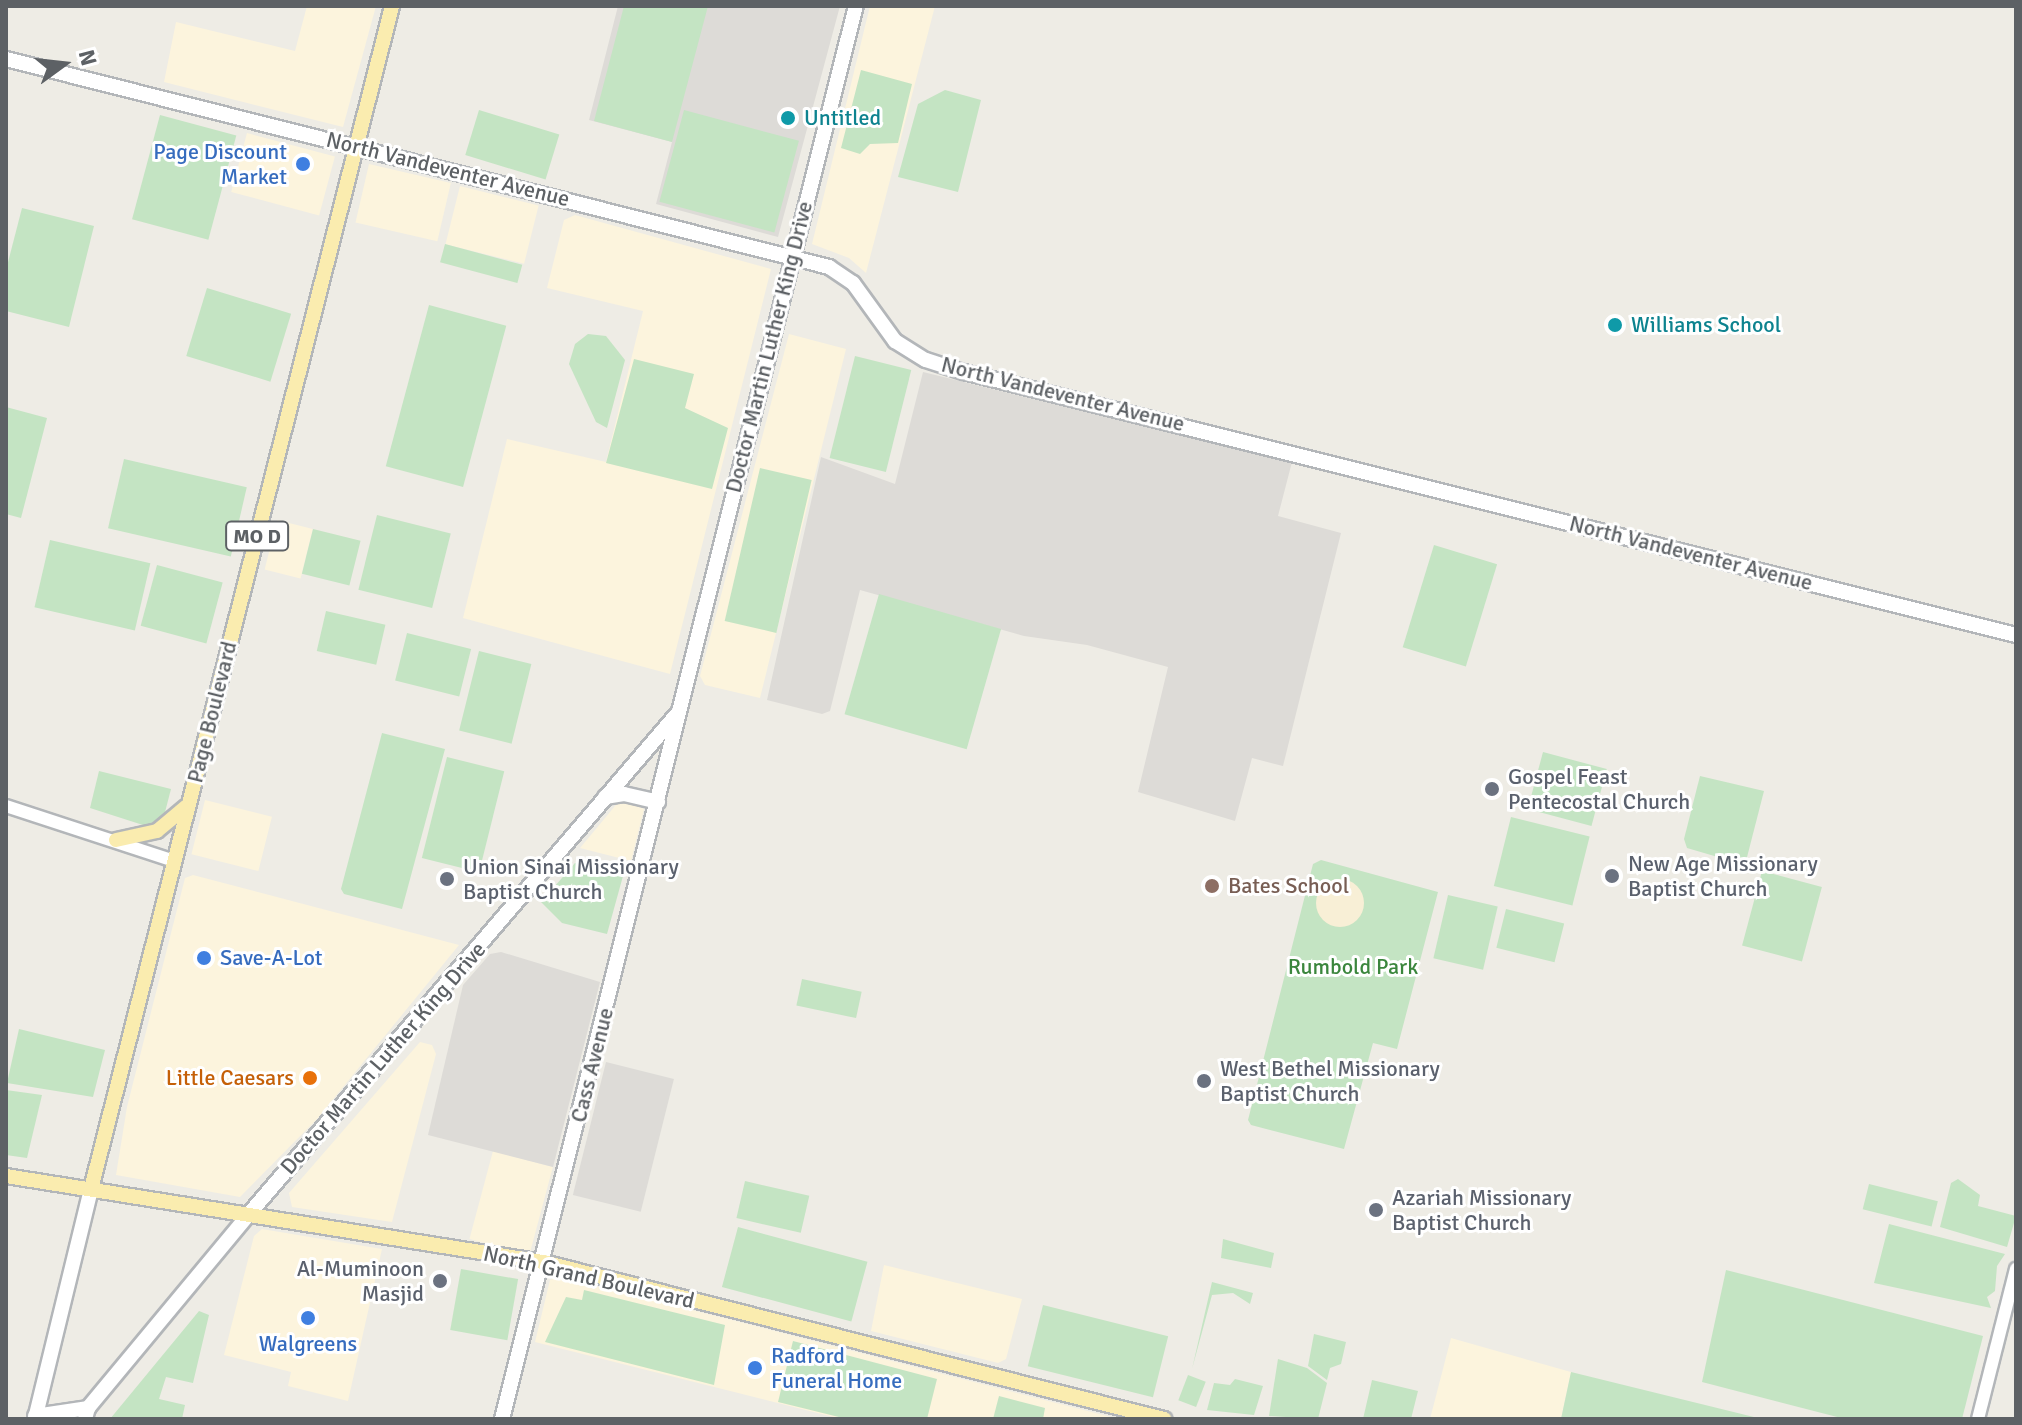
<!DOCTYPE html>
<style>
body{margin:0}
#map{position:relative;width:2022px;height:1425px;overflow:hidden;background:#eeece5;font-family:Signika,sans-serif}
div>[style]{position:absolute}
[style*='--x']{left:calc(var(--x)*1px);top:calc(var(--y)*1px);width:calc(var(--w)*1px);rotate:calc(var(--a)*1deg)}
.commercial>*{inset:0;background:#fcf4dd;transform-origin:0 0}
.industrial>*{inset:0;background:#dddbd7;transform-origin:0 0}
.green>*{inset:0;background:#c4e4c3;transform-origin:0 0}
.sand>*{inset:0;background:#f8efd6}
.round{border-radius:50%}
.roads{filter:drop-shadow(2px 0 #b3b6b9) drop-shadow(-2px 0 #b3b6b9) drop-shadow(0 2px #b3b6b9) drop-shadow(0 -2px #b3b6b9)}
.tertiary>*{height:12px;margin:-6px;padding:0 6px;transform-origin:6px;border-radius:6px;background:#fff}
.secondary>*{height:14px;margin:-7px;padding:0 7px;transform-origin:7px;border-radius:7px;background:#fff}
.primary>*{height:14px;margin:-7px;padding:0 7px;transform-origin:7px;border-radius:7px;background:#faecaf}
.dots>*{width:22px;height:22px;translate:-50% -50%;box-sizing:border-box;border:4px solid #fff;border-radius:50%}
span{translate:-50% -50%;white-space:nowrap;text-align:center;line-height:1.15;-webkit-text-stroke:6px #fff;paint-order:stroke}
.shield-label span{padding:2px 6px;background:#fff;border:2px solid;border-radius:6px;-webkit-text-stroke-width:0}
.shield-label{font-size:20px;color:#5d6165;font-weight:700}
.culture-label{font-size:22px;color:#0d838f}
.left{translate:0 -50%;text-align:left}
.shop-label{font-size:22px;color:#366cbe}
.right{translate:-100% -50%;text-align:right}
.street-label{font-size:22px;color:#5d6165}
.worship-label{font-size:22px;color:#5b616d}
.education-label{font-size:22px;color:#785e54}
.park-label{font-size:22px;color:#3b863d}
.food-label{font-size:22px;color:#c56008}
.frame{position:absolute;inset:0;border:8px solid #5d6165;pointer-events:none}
.north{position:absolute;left:24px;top:24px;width:80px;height:80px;-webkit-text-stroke:6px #fff;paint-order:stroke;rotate:75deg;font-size:22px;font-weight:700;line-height:32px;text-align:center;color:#5d6165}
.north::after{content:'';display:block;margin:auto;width:28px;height:36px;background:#5d6165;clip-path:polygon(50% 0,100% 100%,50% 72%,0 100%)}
</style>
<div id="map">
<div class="commercial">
<div style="clip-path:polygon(307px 6px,376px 6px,343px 127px,164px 82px,176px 22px,295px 51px)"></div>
<div style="clip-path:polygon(870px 6px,935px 6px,866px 273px,849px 258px,812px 244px)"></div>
<div style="left:247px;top:133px;width:91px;height:61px;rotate:15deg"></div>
<div style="left:369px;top:164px;width:84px;height:60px;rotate:13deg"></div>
<div style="left:460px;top:186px;width:81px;height:60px;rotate:14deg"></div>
<div style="clip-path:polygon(575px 215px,771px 269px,670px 674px,463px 618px,507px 439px,606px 462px,643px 311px,547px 288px,564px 220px)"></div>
<div style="clip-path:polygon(789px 334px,846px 349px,760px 698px,705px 685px,700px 676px)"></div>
<div style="left:277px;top:520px;width:37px;height:51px;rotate:14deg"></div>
<div style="left:205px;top:800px;width:69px;height:56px;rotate:14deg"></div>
<div style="clip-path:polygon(620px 800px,644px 809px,631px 861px,580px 848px)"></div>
<div style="clip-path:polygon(193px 875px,459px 945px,317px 1119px,240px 1197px,116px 1175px,127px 1107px,185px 878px)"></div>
<div style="clip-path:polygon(420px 1042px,432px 1045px,436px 1054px,392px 1222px,292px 1207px,289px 1193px)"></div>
<div style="left:493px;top:1151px;width:62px;height:91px;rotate:15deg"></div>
<div style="clip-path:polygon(262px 1229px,382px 1249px,348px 1401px,288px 1386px,291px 1372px,224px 1355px,254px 1236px)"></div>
<div style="clip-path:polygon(884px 1265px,1022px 1299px,1006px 1359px,998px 1363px,871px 1331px)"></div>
<div style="clip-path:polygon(559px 1277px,728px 1319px,1119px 1419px,841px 1419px,535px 1342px,550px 1280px)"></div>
<div style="clip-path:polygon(1451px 1338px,1571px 1372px,1561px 1419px,1430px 1419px)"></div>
</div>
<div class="industrial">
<div style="clip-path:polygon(618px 6px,840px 6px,778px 237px,656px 204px,672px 142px,589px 120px)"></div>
<div style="clip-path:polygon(923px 372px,1292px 462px,1278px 516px,1341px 533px,1283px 766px,1252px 758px,1235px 821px,1138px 792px,1168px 667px,1087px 645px,1024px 636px,860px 590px,830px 711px,822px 714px,767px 700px,821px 457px,895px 484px)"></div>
<div style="clip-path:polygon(501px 952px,600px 982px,553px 1167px,428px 1135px,463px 985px,490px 954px)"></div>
<div style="left:606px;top:1062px;width:70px;height:137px;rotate:14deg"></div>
</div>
<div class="green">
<div style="clip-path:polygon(624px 6px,708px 6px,672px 142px,594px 121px)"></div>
<div style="clip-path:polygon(861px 70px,912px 84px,898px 143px,870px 144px,860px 154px,841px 148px)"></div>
<div style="clip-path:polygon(945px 90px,981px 100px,958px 192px,898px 177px,918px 104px)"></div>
<div style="left:479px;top:110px;width:84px;height:47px;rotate:17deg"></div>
<div style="left:684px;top:110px;width:119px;height:95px;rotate:15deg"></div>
<div style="left:160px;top:115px;width:79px;height:108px;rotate:15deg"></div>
<div style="clip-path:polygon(22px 208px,94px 226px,69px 327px,6px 311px,6px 270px)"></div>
<div style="left:445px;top:244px;width:80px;height:19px;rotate:15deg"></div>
<div style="left:207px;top:288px;width:88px;height:71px;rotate:17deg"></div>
<div style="left:429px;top:305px;width:80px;height:167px;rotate:15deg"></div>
<div style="clip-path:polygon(588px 334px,606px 336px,625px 360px,607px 428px,596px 422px,569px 364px,575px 344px)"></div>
<div style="left:855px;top:356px;width:58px;height:105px;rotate:14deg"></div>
<div style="clip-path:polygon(634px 359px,694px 374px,685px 408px,728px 428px,712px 489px,606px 463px)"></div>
<div style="clip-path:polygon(6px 407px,47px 418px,21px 518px,6px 514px)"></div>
<div style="left:124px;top:459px;width:126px;height:71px;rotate:13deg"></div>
<div style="left:760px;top:468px;width:53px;height:157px;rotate:13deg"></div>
<div style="left:377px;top:515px;width:76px;height:77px;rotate:14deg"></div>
<div style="left:313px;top:529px;width:49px;height:46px;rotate:14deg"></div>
<div style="left:50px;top:540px;width:103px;height:69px;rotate:13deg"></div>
<div style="left:1434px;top:545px;width:66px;height:107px;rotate:17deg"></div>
<div style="left:157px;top:565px;width:68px;height:63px;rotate:15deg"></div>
<div style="left:879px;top:594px;width:127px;height:125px;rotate:16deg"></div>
<div style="left:326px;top:611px;width:61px;height:41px;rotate:13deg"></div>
<div style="left:407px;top:633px;width:66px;height:49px;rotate:14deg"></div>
<div style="left:479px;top:651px;width:54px;height:82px;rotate:14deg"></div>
<div style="clip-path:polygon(382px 733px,445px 749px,402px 909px,344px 894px,341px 889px)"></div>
<div style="left:1543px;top:752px;width:66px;height:59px;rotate:15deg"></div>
<div style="left:447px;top:757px;width:59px;height:104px;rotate:14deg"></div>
<div style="clip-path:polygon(99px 771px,171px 789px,164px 816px,146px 826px,90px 808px)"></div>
<div style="clip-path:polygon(1700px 776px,1764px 791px,1745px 865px,1687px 848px,1684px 839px)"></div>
<div style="left:1511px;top:817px;width:81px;height:71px;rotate:14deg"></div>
<div style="clip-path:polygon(1321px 860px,1438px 892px,1397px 1049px,1373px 1043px,1344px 1149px,1251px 1125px,1248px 1120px,1313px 864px)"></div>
<div style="clip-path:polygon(575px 863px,623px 876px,607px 934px,562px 923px,541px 902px)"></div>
<div style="left:1762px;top:871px;width:62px;height:77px;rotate:15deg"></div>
<div style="left:1448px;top:895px;width:51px;height:65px;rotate:13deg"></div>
<div style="left:1506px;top:909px;width:60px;height:40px;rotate:14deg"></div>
<div style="left:802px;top:979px;width:61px;height:27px;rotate:12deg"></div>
<div style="clip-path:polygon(19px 1029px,105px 1050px,93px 1097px,7px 1083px)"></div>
<div style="clip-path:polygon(6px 1090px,42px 1095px,27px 1158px,6px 1155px)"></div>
<div style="clip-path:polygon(1958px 1179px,1980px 1195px,1978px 1206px,2016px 1216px,2007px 1247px,1940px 1227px,1951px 1183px)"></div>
<div style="left:745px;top:1181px;width:66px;height:38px;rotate:13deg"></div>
<div style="left:1869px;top:1184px;width:71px;height:26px;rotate:14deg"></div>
<div style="clip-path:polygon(1889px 1224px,2005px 1254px,1997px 1266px,1995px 1291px,1987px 1297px,1991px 1308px,1874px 1283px)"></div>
<div style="left:738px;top:1227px;width:134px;height:62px;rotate:15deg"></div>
<div style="clip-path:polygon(1223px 1239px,1274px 1253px,1271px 1268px,1221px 1258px)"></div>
<div style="left:461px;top:1269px;width:58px;height:62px;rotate:10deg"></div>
<div style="clip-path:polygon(1726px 1270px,1983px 1336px,1962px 1419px,1845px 1419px,1702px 1382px)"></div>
<div style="clip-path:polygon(1212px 1282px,1253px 1293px,1250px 1304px,1233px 1293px,1212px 1295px,1192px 1369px)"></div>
<div style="clip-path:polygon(584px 1290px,725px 1325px,714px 1385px,545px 1342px,566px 1297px,582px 1300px)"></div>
<div style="left:1043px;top:1305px;width:129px;height:63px;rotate:14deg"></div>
<div style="clip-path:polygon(199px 1311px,209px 1315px,193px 1383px,166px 1377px,159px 1399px,185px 1405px,182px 1419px,110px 1419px)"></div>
<div style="clip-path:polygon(1314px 1334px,1346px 1342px,1341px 1364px,1330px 1368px,1327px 1380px,1308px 1366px)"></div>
<div style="clip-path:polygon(793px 1341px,937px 1379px,927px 1419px,847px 1419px,778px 1402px)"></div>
<div style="clip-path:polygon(1278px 1359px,1307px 1368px,1327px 1383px,1318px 1419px,1269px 1416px)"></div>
<div style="clip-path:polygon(1571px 1372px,1762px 1419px,1561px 1419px)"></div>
<div style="left:1188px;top:1375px;width:19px;height:27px;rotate:21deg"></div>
<div style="clip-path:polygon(1235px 1379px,1263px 1386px,1254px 1415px,1207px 1410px,1214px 1383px,1230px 1385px)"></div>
<div style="clip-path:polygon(1372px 1380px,1418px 1391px,1411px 1419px,1363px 1419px)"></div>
<div style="clip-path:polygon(999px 1396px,1045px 1408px,1043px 1419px,993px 1419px)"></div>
</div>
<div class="sand">
<div class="round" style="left:1316px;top:879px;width:48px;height:48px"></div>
</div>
<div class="roads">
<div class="tertiary">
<div style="--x:6;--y:806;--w:177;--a:18.1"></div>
<div style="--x:1978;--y:1419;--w:155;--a:-75.8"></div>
</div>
<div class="secondary">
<div style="--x:6;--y:59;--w:849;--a:14.18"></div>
<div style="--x:829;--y:267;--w:29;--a:34"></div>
<div style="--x:853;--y:283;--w:72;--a:54.1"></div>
<div style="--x:895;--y:341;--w:36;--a:32"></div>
<div style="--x:926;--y:360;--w:40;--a:18"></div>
<div style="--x:964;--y:372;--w:1084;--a:14.04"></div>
<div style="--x:605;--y:797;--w:19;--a:-9"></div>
<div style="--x:624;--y:794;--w:35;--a:13"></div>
<div style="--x:35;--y:1416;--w:54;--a:-8.6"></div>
<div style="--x:35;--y:1419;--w:237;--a:-76.3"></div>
<div style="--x:85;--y:1419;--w:11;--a:-75"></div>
<div style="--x:88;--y:1408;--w:252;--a:-50.3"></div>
<div style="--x:249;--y:1214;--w:658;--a:-49.44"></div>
<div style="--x:502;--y:1419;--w:1457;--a:-75.94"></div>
</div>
<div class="primary">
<div style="--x:116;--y:840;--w:42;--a:-12.4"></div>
<div style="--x:157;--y:831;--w:38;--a:-40"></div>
<div style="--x:6;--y:1176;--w:544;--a:9.1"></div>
<div style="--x:543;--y:1262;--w:641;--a:14.19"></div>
<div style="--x:91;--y:1189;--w:1221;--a:-75.72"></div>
</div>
</div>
<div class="dots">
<div style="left:788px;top:118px;background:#0f9aa8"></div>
<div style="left:303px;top:164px;background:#3f7fe0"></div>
<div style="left:1615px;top:325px;background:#0f9aa8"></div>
<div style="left:1492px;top:789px;background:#6b7280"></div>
<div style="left:1612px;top:876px;background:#6b7280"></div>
<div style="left:447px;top:879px;background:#6b7280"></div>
<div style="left:1212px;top:886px;background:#8d6e63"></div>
<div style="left:204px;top:958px;background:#3f7fe0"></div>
<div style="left:310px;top:1078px;background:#e8710a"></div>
<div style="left:1204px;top:1081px;background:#6b7280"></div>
<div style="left:1376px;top:1210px;background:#6b7280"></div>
<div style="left:440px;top:1281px;background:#6b7280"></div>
<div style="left:308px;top:1318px;background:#3f7fe0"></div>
<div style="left:755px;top:1368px;background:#3f7fe0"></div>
</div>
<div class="shield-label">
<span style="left:257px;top:536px">MO D</span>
</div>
<div class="culture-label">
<span class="left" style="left:804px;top:118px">Untitled</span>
<span class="left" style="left:1631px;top:325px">Williams School</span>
</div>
<div class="shop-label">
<span class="right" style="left:287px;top:164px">Page Discount<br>Market</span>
<span class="left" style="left:220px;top:958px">Save-A-Lot</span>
<span style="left:308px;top:1344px">Walgreens</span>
<span class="left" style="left:771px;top:1368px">Radford<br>Funeral Home</span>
</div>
<div class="street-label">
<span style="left:448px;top:169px;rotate:14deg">North Vandeventer Avenue</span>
<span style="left:769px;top:347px;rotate:-76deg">Doctor Martin Luther King Drive</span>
<span style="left:1063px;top:394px;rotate:14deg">North Vandeventer Avenue</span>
<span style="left:1691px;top:553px;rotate:14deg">North Vandeventer Avenue</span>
<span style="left:212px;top:712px;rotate:-76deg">Page Boulevard</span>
<span style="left:383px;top:1058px;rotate:-49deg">Doctor Martin Luther King Drive</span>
<span style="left:592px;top:1065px;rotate:-76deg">Cass Avenue</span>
<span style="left:589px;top:1277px;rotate:13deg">North Grand Boulevard</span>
</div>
<div class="worship-label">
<span class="left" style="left:1508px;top:789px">Gospel Feast<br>Pentecostal Church</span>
<span class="left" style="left:1628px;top:876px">New Age Missionary<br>Baptist Church</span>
<span class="left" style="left:463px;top:879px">Union Sinai Missionary<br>Baptist Church</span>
<span class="left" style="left:1220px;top:1081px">West Bethel Missionary<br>Baptist Church</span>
<span class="left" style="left:1392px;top:1210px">Azariah Missionary<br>Baptist Church</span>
<span class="right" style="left:424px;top:1281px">Al-Muminoon<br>Masjid</span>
</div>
<div class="education-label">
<span class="left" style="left:1228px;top:886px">Bates School</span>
</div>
<div class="park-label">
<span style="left:1353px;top:967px">Rumbold Park</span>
</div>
<div class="food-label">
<span class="right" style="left:294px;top:1078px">Little Caesars</span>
</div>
<div class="frame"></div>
<div class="north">N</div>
</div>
